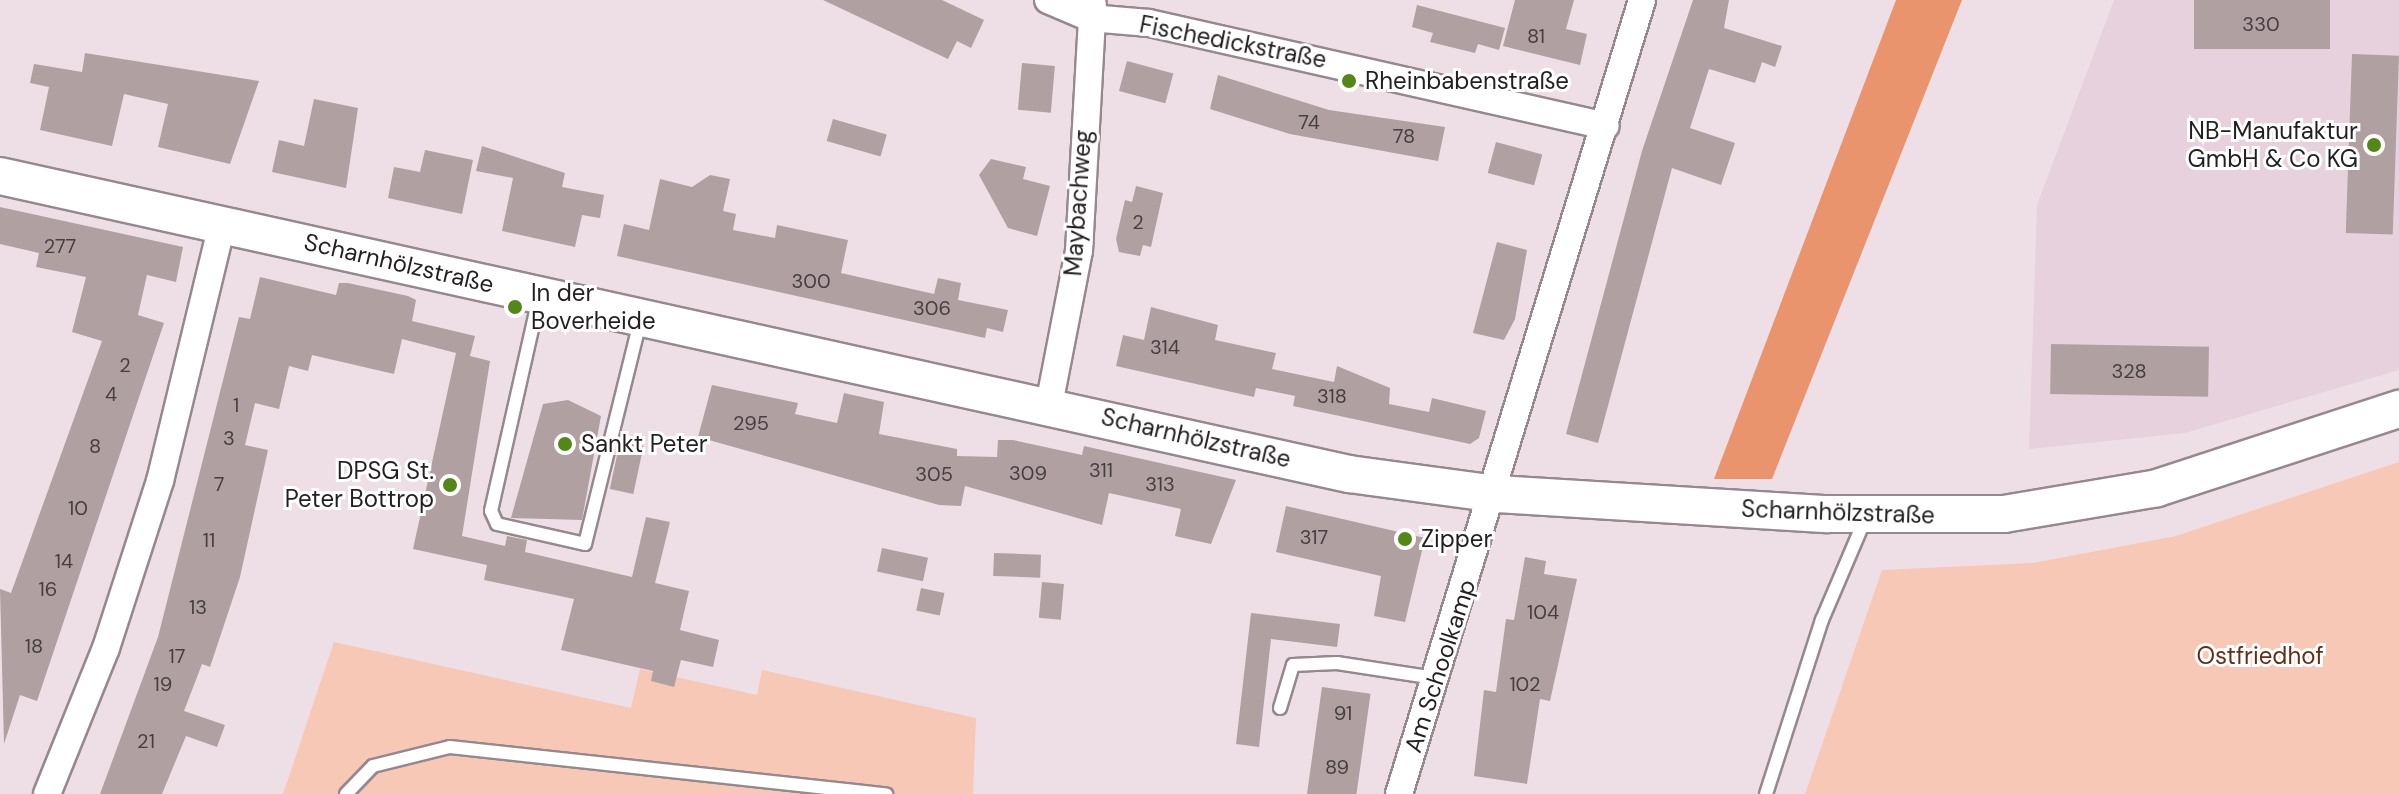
<!DOCTYPE html>
<meta charset="utf-8">
<style>
body{margin:0}
#map{position:relative;width:2399px;height:794px;overflow:hidden;background:#eedfe7;font-family:"DM Sans",sans-serif}
div>[style]{position:absolute}
[style*='--x']{left:calc(var(--x)*1px);top:calc(var(--y)*1px);width:calc(var(--w)*1px);rotate:calc(var(--a)*1deg)}
.built>*{inset:0;background:#e7d1dc}
.green>*{inset:0;background:#f6c8b5}
.forest>*{inset:0;background:#ea946e}
.building>*{inset:0;background:#b0a0a1;transform-origin:0 0}
.roads{filter:drop-shadow(2px 0 #95888f) drop-shadow(-2px 0 #95888f) drop-shadow(0 2px #95888f) drop-shadow(0 -2px #95888f)}
.service>*{height:12px;margin:-6px;padding:0 6px;transform-origin:6px;border-radius:6px;background:#fff}
.minor>*{height:26px;margin:-13px;padding:0 13px;transform-origin:13px;border-radius:13px;background:#fff}
.secondary>*{height:36px;margin:-18px;padding:0 18px;transform-origin:18px;border-radius:18px;background:#fff}
.dots>*{width:22px;height:22px;translate:-50% -50%;box-sizing:border-box;border:4px solid #fff;border-radius:50%}
span{translate:-50% -50%;white-space:nowrap;text-align:center;line-height:1.15;-webkit-text-stroke:6px #fff;paint-order:stroke}
.number-label{font-size:20px;color:#463e40}
.number-label span{-webkit-text-stroke-width:0}
.street-label{font-size:24px;color:#231e20}
.poi-label{font-size:24px;color:#231e20}
.left{translate:0 -50%;text-align:left}
.right{translate:-100% -50%;text-align:right}
.park-label{font-size:24px;color:#662e14}
</style>
<div id="map">
<div class="built">
<div style="clip-path:polygon(2114px 0,2399px 0,2399px 370px,2185px 433px,2029px 449px,2037px 205px)"></div>
</div>
<div class="green">
<div style="clip-path:polygon(2399px 462px,2399px 794px,1805px 794px,1882px 570px,2033px 563px,2176px 536px)"></div>
<div style="clip-path:polygon(334px 642px,631px 708px,640px 669px,757px 695px,762px 670px,976px 718px,973px 794px,283px 794px)"></div>
</div>
<div class="forest">
<div style="clip-path:polygon(1896px 0,1962px 0,1772px 479px,1714px 479px)"></div>
</div>
<div class="building">
<div style="clip-path:polygon(823px 0,942px 0,984px 20px,971px 48px,957px 41px,948px 59px)"></div>
<div style="clip-path:polygon(1515px 0,1574px 0,1566px 29px,1587px 34px,1580px 65px,1503px 46px)"></div>
<div style="clip-path:polygon(1693px 0,1729px 0,1724px 28px,1782px 46px,1775px 67px,1762px 62px,1755px 83px,1709px 69px,1690px 128px,1735px 143px,1721px 185px,1672px 168px,1598px 443px,1566px 434px,1642px 151px)"></div>
<div style="left:2194px;top:0;width:136px;height:49px"></div>
<div style="clip-path:polygon(1417px 5px,1505px 28px,1499px 50px,1478px 44px,1475px 53px,1430px 42px,1433px 33px,1412px 27px)"></div>
<div style="clip-path:polygon(85px 53px,259px 81px,230px 164px,158px 147px,168px 104px,124px 94px,112px 146px,40px 130px,49px 87px,30px 83px,34px 64px,82px 72px)"></div>
<div style="left:2352px;top:54px;width:47px;height:179px;rotate:2deg"></div>
<div style="left:1127px;top:61px;width:48px;height:31px;rotate:15deg"></div>
<div style="left:1022px;top:63px;width:33px;height:47px;rotate:5deg"></div>
<div style="clip-path:polygon(1218px 75px,1329px 110px,1445px 127px,1438px 161px,1290px 134px,1210px 109px)"></div>
<div style="clip-path:polygon(314px 99px,358px 108px,346px 188px,272px 172px,279px 140px,304px 146px)"></div>
<div style="left:833px;top:119px;width:56px;height:23px;rotate:16deg"></div>
<div style="left:1496px;top:142px;width:48px;height:32px;rotate:15deg"></div>
<div style="clip-path:polygon(482px 146px,565px 173px,562px 187px,604px 195px,600px 218px,582px 215px,575px 247px,502px 231px,513px 178px,476px 171px)"></div>
<div style="clip-path:polygon(425px 150px,473px 160px,462px 214px,388px 198px,394px 167px,420px 172px)"></div>
<div style="clip-path:polygon(991px 159px,1026px 167px,1023px 179px,1050px 186px,1037px 236px,1008px 228px,979px 175px)"></div>
<div style="clip-path:polygon(710px 175px,730px 179px,723px 211px,736px 214px,733px 230px,775px 238px,777px 225px,848px 240px,841px 273px,934px 294px,938px 278px,961px 283px,958px 300px,1008px 310px,1003px 332px,987px 328px,985px 338px,617px 256px,624px 224px,649px 230px,660px 179px,692px 187px)"></div>
<div style="clip-path:polygon(1136px 186px,1163px 193px,1151px 247px,1143px 245px,1140px 256px,1119px 252px,1116px 239px,1125px 200px,1132px 202px)"></div>
<div style="clip-path:polygon(0 207px,183px 247px,176px 282px,147px 275px,138px 315px,164px 323px,37px 701px,20px 695px,4px 744px,0 589px,11px 593px,102px 341px,72px 332px,86px 277px,36px 267px,39px 253px,0 244px)"></div>
<div style="clip-path:polygon(1497px 242px,1527px 250px,1515px 319px,1504px 340px,1473px 333px)"></div>
<div style="clip-path:polygon(260px 277px,336px 295px,339px 283px,348px 283px,408px 296px,416px 300px,412px 321px,475px 336px,470px 356px,490px 361px,462px 536px,505px 546px,507px 536px,527px 540px,525px 552px,632px 577px,646px 517px,670px 522px,655px 583px,689px 591px,680px 630px,719px 640px,713px 667px,681px 660px,674px 687px,651px 681px,653px 671px,561px 650px,574px 599px,484px 580px,487px 565px,413px 549px,456px 353px,402px 339px,394px 374px,312px 355px,308px 371px,289px 366px,279px 409px,255px 403px,245px 445px,268px 450px,240px 577px,210px 667px,202px 664px,184px 711px,225px 725px,217px 747px,186px 736px,162px 794px,100px 794px,158px 637px,239px 317px,250px 319px)"></div>
<div style="clip-path:polygon(1151px 307px,1218px 325px,1215px 340px,1276px 353px,1272px 369px,1334px 382px,1337px 366px,1390px 388px,1389px 404px,1429px 412px,1432px 398px,1486px 411px,1479px 438px,1470px 444px,1293px 406px,1295px 396px,1256px 388px,1254px 397px,1116px 366px,1123px 335px,1144px 340px)"></div>
<div style="left:2051px;top:344px;width:158px;height:50px;rotate:1deg"></div>
<div style="clip-path:polygon(712px 385px,798px 403px,795px 414px,837px 423px,844px 393px,884px 402px,879px 434px,957px 449px,957px 456px,997px 457px,998px 440px,1013px 440px,1082px 455px,1084px 446px,1236px 480px,1211px 544px,1175px 536px,1181px 509px,1109px 493px,1102px 525px,965px 486px,961px 506px,939px 505px,698px 437px)"></div>
<div style="clip-path:polygon(568px 400px,601px 416px,582px 520px,511px 518px,543px 404px)"></div>
<div style="left:620px;top:441px;width:24px;height:49px;rotate:12deg"></div>
<div style="clip-path:polygon(1286px 506px,1425px 538px,1405px 622px,1374px 616px,1381px 576px,1276px 552px)"></div>
<div style="left:882px;top:548px;width:47px;height:24px;rotate:12deg"></div>
<div style="left:994px;top:553px;width:47px;height:23px;rotate:2deg"></div>
<div style="clip-path:polygon(1525px 557px,1546px 561px,1544px 574px,1577px 579px,1550px 701px,1540px 699px,1527px 784px,1474px 776px,1484px 690px,1496px 692px,1506px 619px,1514px 620px)"></div>
<div style="left:1042px;top:582px;width:22px;height:36px;rotate:5deg"></div>
<div style="left:921px;top:588px;width:24px;height:23px;rotate:12deg"></div>
<div style="clip-path:polygon(1251px 613px,1340px 624px,1337px 647px,1271px 639px,1259px 747px,1236px 744px)"></div>
<div style="left:1322px;top:687px;width:49px;height:108px;rotate:8deg"></div>
</div>
<div class="roads">
<div class="service">
<div style="--x:539;--y:298;--w:218;--a:102.7"></div>
<div style="--x:491;--y:511;--w:14;--a:65"></div>
<div style="--x:497;--y:524;--w:90;--a:12.8"></div>
<div style="--x:585;--y:544;--w:230;--a:-76.1"></div>
<div style="--x:1280;--y:708;--w:45;--a:-73.2"></div>
<div style="--x:1293;--y:665;--w:44;--a:-2.6"></div>
<div style="--x:1337;--y:663;--w:99;--a:8.7"></div>
<div style="--x:346;--y:794;--w:39;--a:-46"></div>
<div style="--x:373;--y:766;--w:79;--a:-13.9"></div>
<div style="--x:450;--y:747;--w:439;--a:6.2"></div>
<div style="--x:1766;--y:794;--w:183;--a:-72.2"></div>
<div style="--x:1822;--y:620;--w:110;--a:-66.9"></div>
</div>
<div class="minor">
<div style="--x:1048;--y:0;--w:46;--a:23.2"></div>
<div style="--x:1090;--y:18;--w:59;--a:4.8"></div>
<div style="--x:1149;--y:23;--w:468;--a:12.7"></div>
<div style="--x:1049;--y:405;--w:157;--a:-79"></div>
<div style="--x:1079;--y:251;--w:247;--a:-86.8"></div>
<div style="--x:47;--y:794;--w:157;--a:-68"></div>
<div style="--x:106;--y:648;--w:176;--a:-72.1"></div>
<div style="--x:160;--y:481;--w:264;--a:-76.4"></div>
<div style="--x:1399;--y:794;--w:830;--a:-72.98"></div>
</div>
<div class="secondary">
<div style="--x:0;--y:176;--w:1382;--a:12.46"></div>
<div style="--x:1349;--y:474;--w:149;--a:7.7"></div>
<div style="--x:1497;--y:494;--w:331;--a:3.5"></div>
<div style="--x:1827;--y:514;--w:177;--a:0"></div>
<div style="--x:2004;--y:514;--w:155;--a:-9.6"></div>
<div style="--x:2157;--y:488;--w:255;--a:-18.1"></div>
</div>
</div>
<div class="dots">
<div style="left:1349px;top:81px;background:#558618"></div>
<div style="left:2374px;top:145px;background:#558618"></div>
<div style="left:515px;top:307px;background:#558618"></div>
<div style="left:565px;top:444px;background:#558618"></div>
<div style="left:450px;top:485px;background:#558618"></div>
<div style="left:1405px;top:539px;background:#558618"></div>
</div>
<div class="number-label">
<span style="left:2261px;top:24px">330</span>
<span style="left:1536px;top:36px">81</span>
<span style="left:1309px;top:122px">74</span>
<span style="left:1404px;top:136px">78</span>
<span style="left:1138px;top:222px">2</span>
<span style="left:60px;top:246px">277</span>
<span style="left:811px;top:281px">300</span>
<span style="left:932px;top:308px">306</span>
<span style="left:1165px;top:347px">314</span>
<span style="left:125px;top:365px">2</span>
<span style="left:2129px;top:371px">328</span>
<span style="left:111px;top:394px">4</span>
<span style="left:1332px;top:396px">318</span>
<span style="left:236px;top:405px">1</span>
<span style="left:751px;top:423px">295</span>
<span style="left:229px;top:438px">3</span>
<span style="left:95px;top:446px">8</span>
<span style="left:1101px;top:470px">311</span>
<span style="left:1028px;top:473px">309</span>
<span style="left:934px;top:474px">305</span>
<span style="left:219px;top:484px">7</span>
<span style="left:1160px;top:484px">313</span>
<span style="left:78px;top:508px">10</span>
<span style="left:1314px;top:537px">317</span>
<span style="left:209px;top:540px">11</span>
<span style="left:64px;top:561px">14</span>
<span style="left:48px;top:589px">16</span>
<span style="left:198px;top:607px">13</span>
<span style="left:1543px;top:612px">104</span>
<span style="left:34px;top:646px">18</span>
<span style="left:177px;top:656px">17</span>
<span style="left:163px;top:684px">19</span>
<span style="left:1525px;top:684px">102</span>
<span style="left:1343px;top:713px">91</span>
<span style="left:146px;top:741px">21</span>
<span style="left:1337px;top:767px">89</span>
</div>
<div class="street-label">
<span style="left:1233px;top:42px;rotate:11deg">Fischedickstraße</span>
<span style="left:1078px;top:203px;rotate:-86deg">Maybachweg</span>
<span style="left:399px;top:263px;rotate:13deg">Scharnhölzstraße</span>
<span style="left:1196px;top:438px;rotate:13deg">Scharnhölzstraße</span>
<span style="left:1838px;top:512px;rotate:2deg">Scharnhölzstraße</span>
<span style="left:1440px;top:666px;rotate:-72deg">Am Schoolkamp</span>
</div>
<div class="poi-label">
<span class="left" style="left:1365px;top:81px">Rheinbabenstraße</span>
<span class="right" style="left:2358px;top:145px">NB-Manufaktur<br>GmbH &amp; Co KG</span>
<span class="left" style="left:531px;top:307px">In der<br>Boverheide</span>
<span class="left" style="left:581px;top:444px">Sankt Peter</span>
<span class="right" style="left:434px;top:485px">DPSG St.<br>Peter Bottrop</span>
<span class="left" style="left:1421px;top:539px">Zipper</span>
</div>
<div class="park-label">
<span style="left:2260px;top:656px">Ostfriedhof</span>
</div>
</div>
